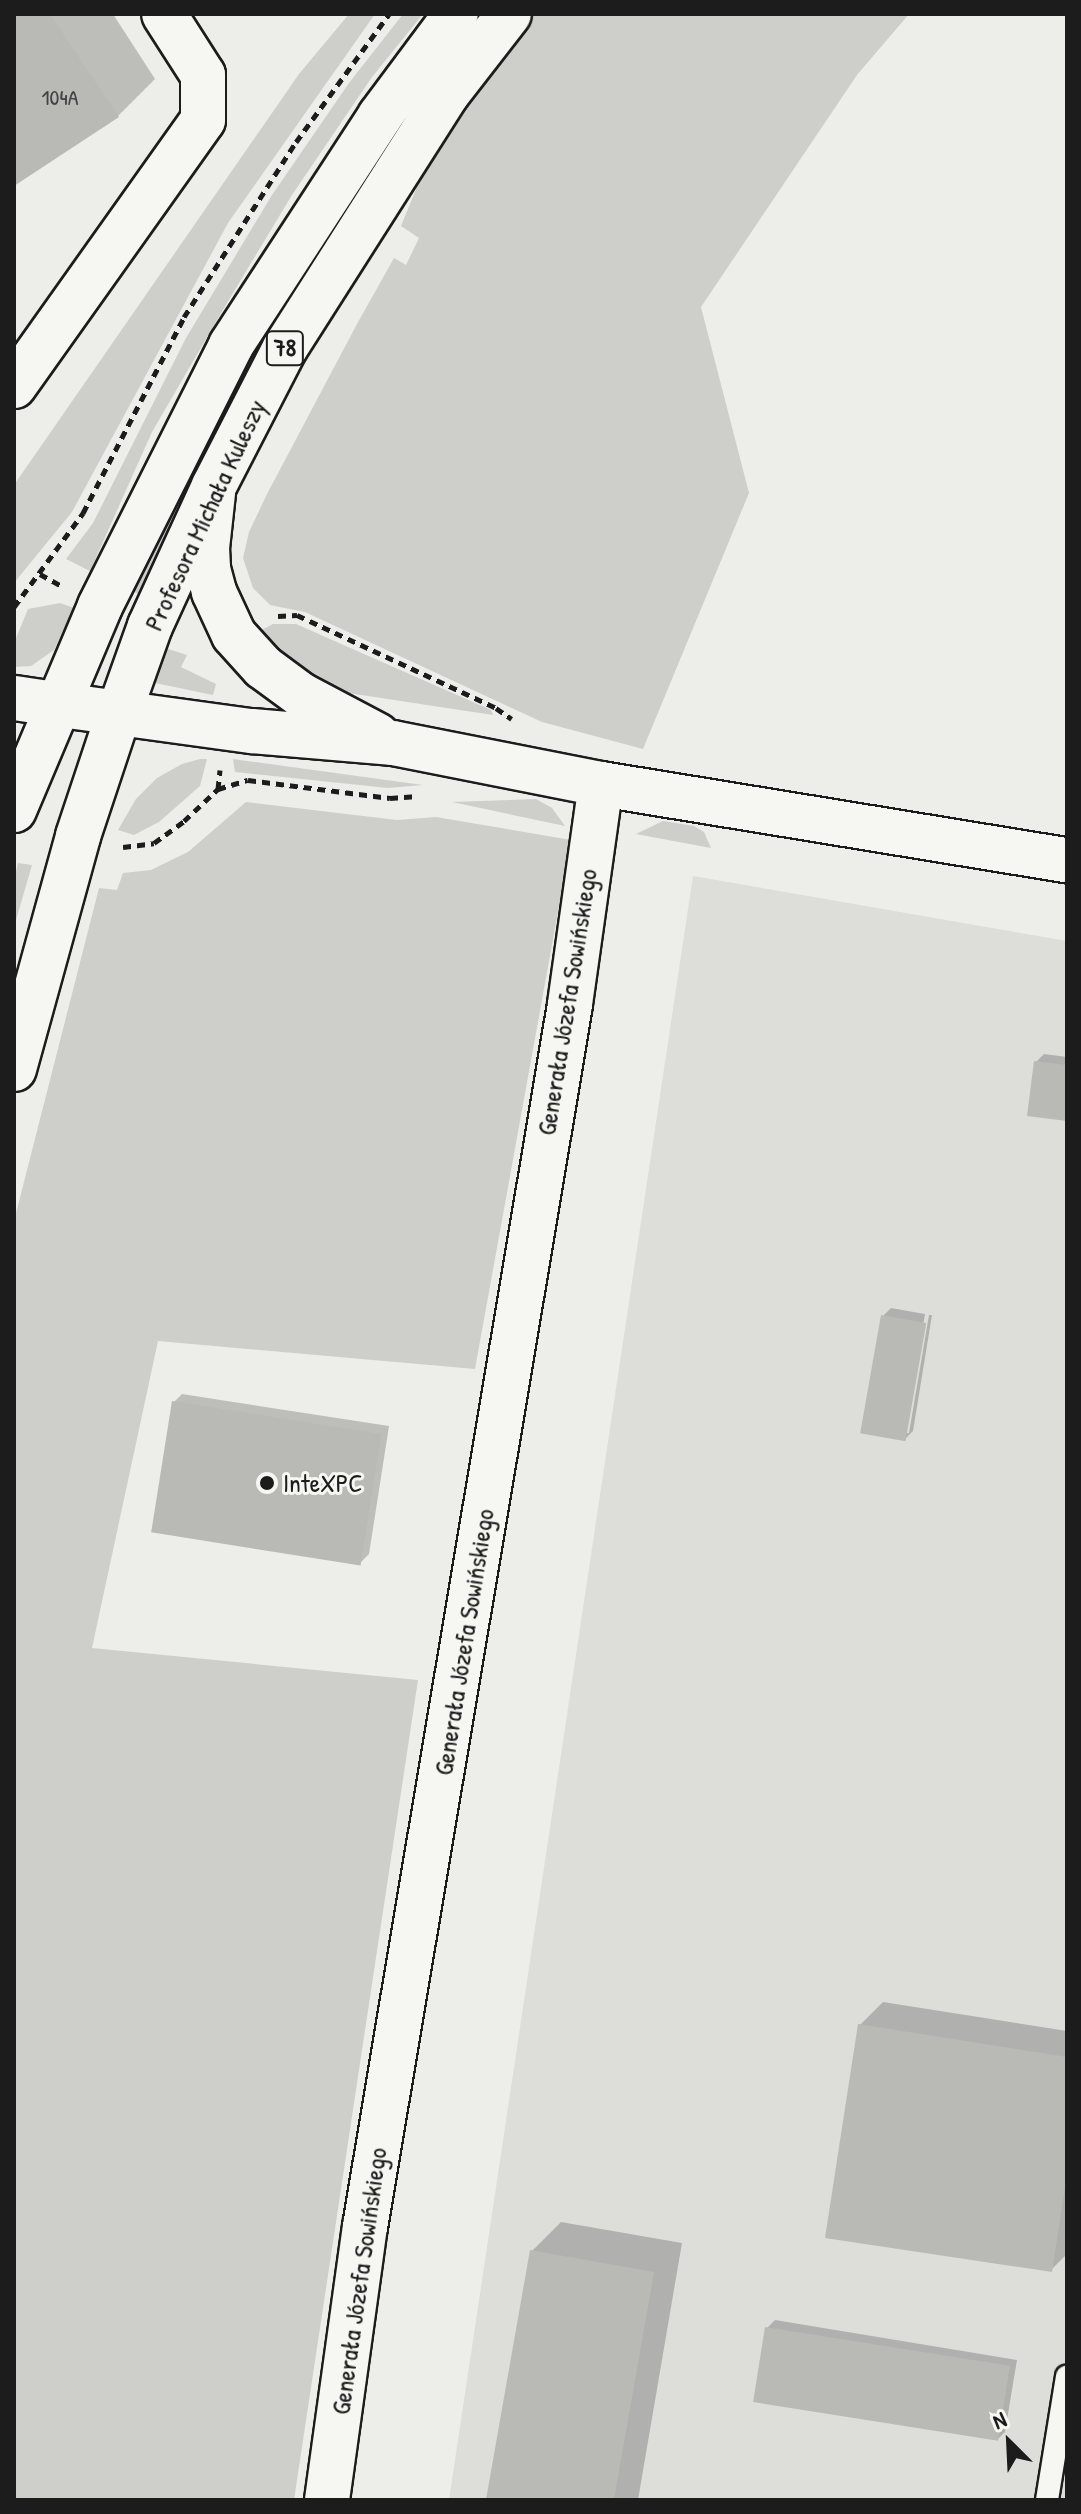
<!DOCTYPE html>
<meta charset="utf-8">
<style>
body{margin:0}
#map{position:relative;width:1081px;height:2514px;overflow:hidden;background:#edede9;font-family:"Patrick Hand",sans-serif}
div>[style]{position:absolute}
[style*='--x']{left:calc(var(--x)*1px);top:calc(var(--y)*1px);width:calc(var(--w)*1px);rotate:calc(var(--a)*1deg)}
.built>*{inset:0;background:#ddddda}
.green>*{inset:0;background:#cececb}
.shadow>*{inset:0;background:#0003}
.building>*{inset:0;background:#b9b9b6;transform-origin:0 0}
.path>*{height:5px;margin-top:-2.5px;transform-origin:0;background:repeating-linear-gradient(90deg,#1c1c1c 0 8px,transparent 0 14px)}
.roads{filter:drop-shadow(2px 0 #1c1c1c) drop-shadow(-2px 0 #1c1c1c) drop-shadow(0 2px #1c1c1c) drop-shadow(0 -2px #1c1c1c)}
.service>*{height:22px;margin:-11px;padding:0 11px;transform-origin:11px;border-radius:11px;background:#f6f6f2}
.minor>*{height:44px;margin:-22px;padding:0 22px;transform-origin:22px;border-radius:22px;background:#f6f6f2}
.tertiary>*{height:44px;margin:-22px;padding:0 22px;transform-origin:22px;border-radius:22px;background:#f6f6f2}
.primary>*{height:44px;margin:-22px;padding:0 22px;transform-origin:22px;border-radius:22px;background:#f6f6f2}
.dots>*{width:22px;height:22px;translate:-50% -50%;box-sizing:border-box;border:4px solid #f6f6f2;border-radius:50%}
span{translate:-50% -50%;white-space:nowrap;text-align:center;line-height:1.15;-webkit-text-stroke:6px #f6f6f2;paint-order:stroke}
.number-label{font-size:22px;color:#434342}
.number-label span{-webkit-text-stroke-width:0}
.shield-label span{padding:2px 6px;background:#f6f6f2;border:2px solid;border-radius:6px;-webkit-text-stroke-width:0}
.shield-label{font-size:24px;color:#1c1c1c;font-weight:700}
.street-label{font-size:26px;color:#1c1c1c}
.poi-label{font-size:26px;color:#1c1c1c}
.left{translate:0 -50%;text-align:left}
.frame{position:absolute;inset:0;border:16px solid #1c1c1c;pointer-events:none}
.north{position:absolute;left:969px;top:2402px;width:80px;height:80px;-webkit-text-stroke:6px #f6f6f2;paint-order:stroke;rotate:336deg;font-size:22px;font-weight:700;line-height:32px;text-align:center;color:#1c1c1c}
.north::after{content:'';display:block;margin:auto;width:28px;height:36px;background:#1c1c1c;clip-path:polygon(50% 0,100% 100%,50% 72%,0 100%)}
</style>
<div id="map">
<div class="built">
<div style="clip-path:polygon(693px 876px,1067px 941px,1067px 2500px,449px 2500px)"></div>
</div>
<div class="green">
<div style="clip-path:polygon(349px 14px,375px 14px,228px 223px,72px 512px,14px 583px,14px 485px,299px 74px)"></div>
<div style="clip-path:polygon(403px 14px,423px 14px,372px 77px,292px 195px,224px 308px,152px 432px,90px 571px,66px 559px,93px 523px,186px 338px,272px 195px,349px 83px)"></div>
<div style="clip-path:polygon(529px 14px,909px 14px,857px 75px,701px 307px,749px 493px,643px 749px,542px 722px,305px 612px,270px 605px,253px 588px,243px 558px,249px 532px,267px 494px,357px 324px,394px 258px,406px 265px,419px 238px,401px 226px,435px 143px)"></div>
<div style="clip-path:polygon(164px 522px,175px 522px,150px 599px,132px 591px)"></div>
<div style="clip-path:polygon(60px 603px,74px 608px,54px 650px,31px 666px,14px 667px,14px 643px,28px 609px)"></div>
<div style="clip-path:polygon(273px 624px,296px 624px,491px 710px,493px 715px,348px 693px,321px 685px,252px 635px)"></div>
<div style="clip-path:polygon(162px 647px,187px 655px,181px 667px,216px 684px,213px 695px,150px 682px)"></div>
<div style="clip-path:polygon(200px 759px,207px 759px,200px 786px,159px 822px,134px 835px,118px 830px,136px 799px,157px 778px,182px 764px)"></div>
<div style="clip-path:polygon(233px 759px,423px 785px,388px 788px,235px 772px)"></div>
<div style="clip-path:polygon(536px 799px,552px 808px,565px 826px,452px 802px)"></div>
<div style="clip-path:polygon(246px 802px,397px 820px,436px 817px,571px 840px,475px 1369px,158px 1341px,92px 1648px,418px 1680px,294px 2500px,14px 2500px,14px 1221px,99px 888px,117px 890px,123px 873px,151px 870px,188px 852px)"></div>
<div style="clip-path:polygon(663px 821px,694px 826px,704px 832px,711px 848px,636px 834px)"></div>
<div style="clip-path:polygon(18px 863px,32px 865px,14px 927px,14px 880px)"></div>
</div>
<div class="shadow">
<div style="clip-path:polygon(14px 14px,113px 14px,155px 79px,118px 116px,14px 184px)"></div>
<div style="clip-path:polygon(1044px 1054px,1067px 1057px,1067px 1119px,1036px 1062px)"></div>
<div style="clip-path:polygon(891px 1308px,925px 1314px,905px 1433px,909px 1433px,929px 1315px,932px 1315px,913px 1431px,905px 1439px,883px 1316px)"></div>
<div style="clip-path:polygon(182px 1394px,389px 1426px,369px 1554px,361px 1562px,174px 1402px)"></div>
<div style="clip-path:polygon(883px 2002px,1067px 2031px,1067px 2254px,1051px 2270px,860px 2025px)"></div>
<div style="clip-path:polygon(561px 2222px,682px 2243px,638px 2500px,489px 2500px,532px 2251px)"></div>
<div style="clip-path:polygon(775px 2320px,1017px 2360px,1005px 2432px,997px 2440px,767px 2328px)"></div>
</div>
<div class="building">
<div style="clip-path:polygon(14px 14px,50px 14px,119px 117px,14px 186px)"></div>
<div style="clip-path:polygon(1034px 1061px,1067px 1065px,1067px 1121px,1027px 1116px)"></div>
<div style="left:881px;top:1315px;width:46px;height:120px;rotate:10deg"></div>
<div style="left:172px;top:1401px;width:212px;height:133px;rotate:9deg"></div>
<div style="clip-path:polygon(858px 2024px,1067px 2057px,1067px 2174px,1052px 2272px,825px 2238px)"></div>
<div style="left:530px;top:2250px;width:126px;height:254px;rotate:10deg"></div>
<div style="left:765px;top:2327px;width:248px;height:76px;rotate:9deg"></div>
</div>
<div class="path">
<div style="--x:40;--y:574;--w:23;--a:29"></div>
<div style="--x:14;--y:607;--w:117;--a:-53.7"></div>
<div style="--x:83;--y:513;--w:220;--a:-62.7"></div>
<div style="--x:184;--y:317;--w:208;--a:-57.4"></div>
<div style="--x:296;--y:142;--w:158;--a:-54"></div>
<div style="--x:278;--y:616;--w:19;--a:-3"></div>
<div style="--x:297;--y:615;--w:220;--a:25"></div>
<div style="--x:496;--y:708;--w:19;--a:35"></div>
<div style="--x:218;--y:789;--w:19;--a:-84"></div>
<div style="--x:123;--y:847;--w:31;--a:-7"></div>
<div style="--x:154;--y:843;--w:37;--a:-36"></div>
<div style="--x:184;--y:821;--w:47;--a:-43.3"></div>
<div style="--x:218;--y:789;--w:31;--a:-17"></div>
<div style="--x:248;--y:780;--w:143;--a:7.2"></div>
<div style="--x:390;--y:798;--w:28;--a:-4"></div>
</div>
<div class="roads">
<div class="service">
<div style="--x:1047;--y:2500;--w:125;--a:-80.8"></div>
</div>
<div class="minor">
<div style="--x:14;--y:386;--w:326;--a:-54.6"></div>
<div style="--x:203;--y:120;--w:45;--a:-90"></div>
<div style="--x:203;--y:75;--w:72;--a:-122.6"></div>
<div style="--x:14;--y:698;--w:48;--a:8.5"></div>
<div style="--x:327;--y:2500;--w:276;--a:-82.1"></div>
<div style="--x:365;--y:2227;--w:1240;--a:-80.48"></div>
<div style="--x:570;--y:1004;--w:222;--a:-82"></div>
</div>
<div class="tertiary">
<div style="--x:213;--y:493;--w:55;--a:96.2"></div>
<div style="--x:207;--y:548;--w:21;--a:87"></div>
<div style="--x:208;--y:569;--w:24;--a:75"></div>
<div style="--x:214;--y:592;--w:47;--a:65.1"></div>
<div style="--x:234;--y:635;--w:43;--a:47.8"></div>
<div style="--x:263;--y:667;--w:47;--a:36.4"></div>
<div style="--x:301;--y:695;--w:86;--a:27.8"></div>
<div style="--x:61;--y:705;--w:193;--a:7.8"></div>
<div style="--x:252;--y:731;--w:142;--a:4.9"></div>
<div style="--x:393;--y:743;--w:212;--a:11.2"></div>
<div style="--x:601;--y:784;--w:472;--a:9.3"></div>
</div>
<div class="primary">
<div style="--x:14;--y:810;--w:221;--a:-67.1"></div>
<div style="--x:100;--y:606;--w:292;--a:-63.3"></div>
<div style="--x:231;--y:345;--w:273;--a:-56.9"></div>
<div style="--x:380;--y:116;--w:127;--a:-53.3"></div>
<div style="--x:14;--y:1069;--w:242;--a:-74.6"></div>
<div style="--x:78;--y:836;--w:130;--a:-71.6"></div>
<div style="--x:119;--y:713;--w:92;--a:-70.4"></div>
<div style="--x:150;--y:626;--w:154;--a:-65.4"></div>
<div style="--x:214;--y:486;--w:155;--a:-62.8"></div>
<div style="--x:285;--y:348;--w:301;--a:-57.5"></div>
<div style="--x:447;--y:94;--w:101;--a:-52.2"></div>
</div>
</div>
<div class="dots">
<div style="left:267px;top:1483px;background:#1c1c1c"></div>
</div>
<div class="number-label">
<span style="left:60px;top:98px">104A</span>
</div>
<div class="shield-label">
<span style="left:285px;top:348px">78</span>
</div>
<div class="street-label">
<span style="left:205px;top:515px;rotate:-65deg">Profesora Michała Kuleszy</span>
<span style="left:567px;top:1002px;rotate:-81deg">Generała Józefa Sowińskiego</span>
<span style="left:464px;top:1642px;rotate:-81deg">Generała Józefa Sowińskiego</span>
<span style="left:359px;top:2281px;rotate:-82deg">Generała Józefa Sowińskiego</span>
</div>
<div class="poi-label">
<span class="left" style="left:283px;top:1483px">InteXPC</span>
</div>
<div class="frame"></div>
<div class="north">N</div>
</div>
